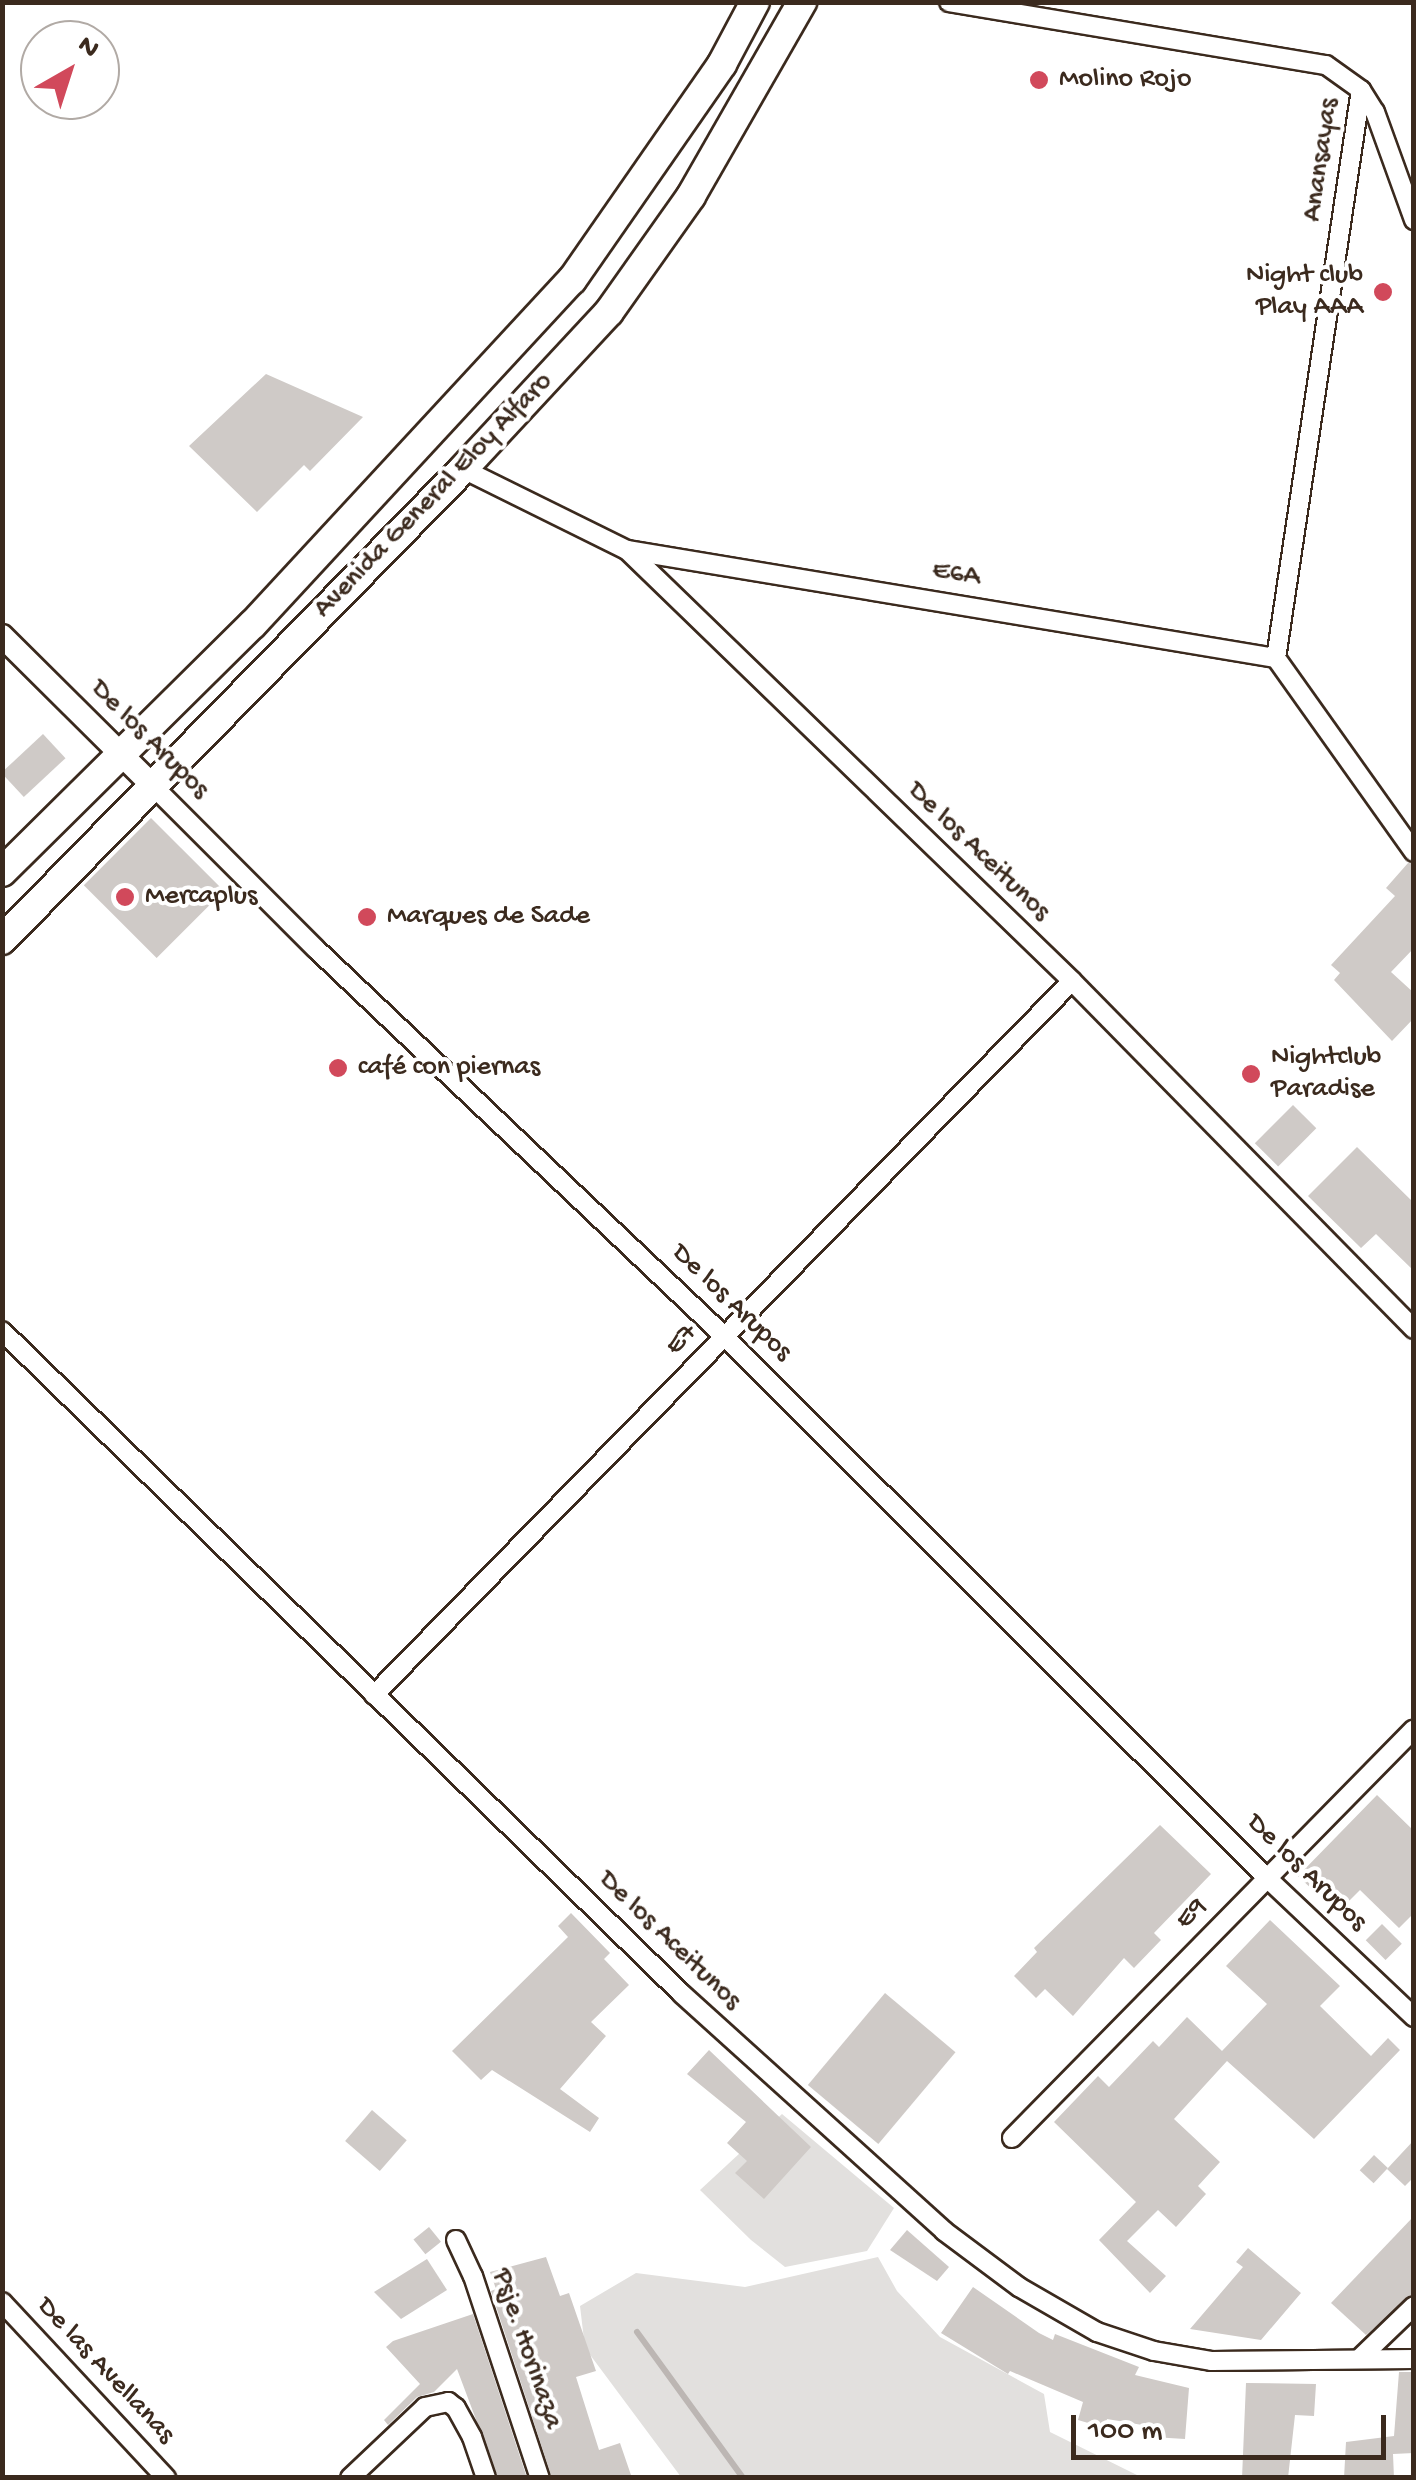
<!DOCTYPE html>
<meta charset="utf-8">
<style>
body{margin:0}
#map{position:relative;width:1416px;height:2480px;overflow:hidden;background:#fff;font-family:"Gochi Hand",sans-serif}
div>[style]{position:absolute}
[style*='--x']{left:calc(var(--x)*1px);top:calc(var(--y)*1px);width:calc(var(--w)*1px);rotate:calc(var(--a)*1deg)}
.green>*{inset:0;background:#e2e0de}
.stream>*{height:6px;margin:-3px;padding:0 3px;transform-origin:3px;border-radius:3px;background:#bcb6b3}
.building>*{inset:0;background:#cfcac7;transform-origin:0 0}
.roads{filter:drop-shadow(2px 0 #3b2a1e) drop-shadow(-2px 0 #3b2a1e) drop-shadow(0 2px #3b2a1e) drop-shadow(0 -2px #3b2a1e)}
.minor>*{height:18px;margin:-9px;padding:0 9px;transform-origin:9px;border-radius:9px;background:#fff}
.tertiary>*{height:22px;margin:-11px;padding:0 11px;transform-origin:11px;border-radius:11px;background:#fff}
.primary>*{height:28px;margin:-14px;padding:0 14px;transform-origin:14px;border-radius:14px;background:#fff}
.dots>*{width:28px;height:28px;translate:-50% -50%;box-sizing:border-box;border:5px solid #fff;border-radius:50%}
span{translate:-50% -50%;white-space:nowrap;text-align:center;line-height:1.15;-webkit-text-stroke:8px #fff;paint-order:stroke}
.poi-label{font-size:28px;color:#3b2a1e}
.left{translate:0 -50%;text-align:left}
.right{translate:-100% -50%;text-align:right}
.street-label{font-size:28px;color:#3b2a1e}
.frame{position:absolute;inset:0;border:5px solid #3b2a1e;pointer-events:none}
.north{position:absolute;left:20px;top:20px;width:100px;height:100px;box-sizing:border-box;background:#fff;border:2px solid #b1aaa5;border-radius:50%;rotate:39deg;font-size:28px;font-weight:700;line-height:40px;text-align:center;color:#3b2a1e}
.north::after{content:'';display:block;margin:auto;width:35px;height:45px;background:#d1495b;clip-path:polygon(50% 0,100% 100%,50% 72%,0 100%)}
.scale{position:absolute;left:1071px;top:2415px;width:315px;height:45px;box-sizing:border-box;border:5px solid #3b2a1e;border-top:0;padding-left:12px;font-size:30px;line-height:35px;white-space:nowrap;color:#3b2a1e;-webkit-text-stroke:8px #fff;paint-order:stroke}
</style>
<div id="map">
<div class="green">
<div style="clip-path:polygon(782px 2114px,894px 2208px,867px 2251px,785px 2267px,751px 2240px,700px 2190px)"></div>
<div style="clip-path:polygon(878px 2257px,897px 2291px,940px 2337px,1044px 2394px,1050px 2432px,1141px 2477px,681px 2477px,585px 2348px,580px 2306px,636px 2273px,745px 2287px)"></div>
</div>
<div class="stream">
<div style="--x:637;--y:2332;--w:180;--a:54"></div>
</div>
<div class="building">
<div style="clip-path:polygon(266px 374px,363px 417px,310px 471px,304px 465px,257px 512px,189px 446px)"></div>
<div style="left:43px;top:734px;width:33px;height:57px;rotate:47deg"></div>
<div style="left:151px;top:818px;width:103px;height:95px;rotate:45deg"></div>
<div style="clip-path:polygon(1408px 863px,1414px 864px,1414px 948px,1391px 972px,1414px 993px,1414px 1018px,1392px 1041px,1334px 980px,1340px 973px,1331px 965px,1395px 896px,1386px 888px)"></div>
<div style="left:1293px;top:1105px;width:33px;height:54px;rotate:45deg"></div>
<div style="clip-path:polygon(1357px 1147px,1414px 1203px,1414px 1271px,1376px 1234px,1361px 1248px,1308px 1196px)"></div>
<div style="clip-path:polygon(1377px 1795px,1414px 1831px,1414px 1913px,1399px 1928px,1360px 1890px,1337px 1913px,1298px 1876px)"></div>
<div style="clip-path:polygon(1160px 1825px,1211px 1874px,1154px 1933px,1161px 1940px,1134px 1968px,1124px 1958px,1073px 2016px,1045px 1989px,1036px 1998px,1014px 1976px,1037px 1952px,1034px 1948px)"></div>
<div style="clip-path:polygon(571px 1913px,610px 1953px,604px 1959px,629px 1985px,591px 2022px,606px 2036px,560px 2089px,599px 2118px,590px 2132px,492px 2070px,481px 2080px,452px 2051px,568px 1937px,558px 1926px)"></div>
<div style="clip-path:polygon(1270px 1920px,1340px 1986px,1320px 2006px,1371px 2056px,1388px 2038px,1400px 2050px,1314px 2139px,1227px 2061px,1174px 2119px,1220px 2162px,1198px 2186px,1206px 2194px,1176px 2227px,1158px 2210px,1127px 2241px,1166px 2276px,1150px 2293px,1099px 2240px,1136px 2202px,1054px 2122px,1098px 2076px,1109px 2087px,1153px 2041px,1159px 2047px,1187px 2017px,1222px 2051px,1267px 2004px,1226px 1966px)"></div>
<div style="left:1382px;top:1924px;width:28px;height:23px;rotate:45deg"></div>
<div style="left:885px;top:1993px;width:92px;height:120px;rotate:40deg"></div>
<div style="clip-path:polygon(709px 2050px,811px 2147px,764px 2199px,735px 2173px,747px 2161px,727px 2143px,746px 2122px,687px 2074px)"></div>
<div style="left:372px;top:2110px;width:46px;height:41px;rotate:41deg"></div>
<div style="clip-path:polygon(1414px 2140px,1414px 2177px,1405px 2186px,1387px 2169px)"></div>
<div style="left:1374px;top:2155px;width:19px;height:21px;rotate:43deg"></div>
<div style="clip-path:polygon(1414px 2216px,1414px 2294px,1366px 2335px,1331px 2303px)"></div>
<div style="left:429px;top:2227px;width:19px;height:20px;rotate:51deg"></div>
<div style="clip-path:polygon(907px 2230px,949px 2267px,937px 2281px,890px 2250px)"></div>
<div style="clip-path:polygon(1248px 2248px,1301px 2293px,1261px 2340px,1190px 2329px,1243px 2267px,1236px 2262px)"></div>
<div style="clip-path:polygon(546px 2257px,560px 2296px,569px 2293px,596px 2371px,576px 2377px,599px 2450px,620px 2443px,632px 2478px,552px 2478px,491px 2291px,496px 2289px,490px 2272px)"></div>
<div style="clip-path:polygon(427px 2259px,447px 2290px,401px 2319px,374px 2292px)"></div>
<div style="clip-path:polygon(973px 2287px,1039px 2333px,1053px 2340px,1055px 2334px,1139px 2367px,1135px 2375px,1189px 2388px,1185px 2439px,1153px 2437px,1154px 2427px,1107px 2419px,1105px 2428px,1078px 2420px,1083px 2402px,1010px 2371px,1008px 2374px,941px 2333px)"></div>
<div style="clip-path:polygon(473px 2314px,527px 2478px,498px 2478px,457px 2369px,434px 2392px,417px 2397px,388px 2425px,384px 2420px,420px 2384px,386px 2347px,393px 2341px)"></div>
<div style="clip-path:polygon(1399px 2372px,1414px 2372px,1414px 2453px,1393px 2454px,1394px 2478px,1344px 2478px,1346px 2442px,1394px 2436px)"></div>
<div style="clip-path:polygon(1246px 2383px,1316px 2384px,1314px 2416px,1295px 2415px,1288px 2478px,1242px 2478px)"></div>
</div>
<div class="roads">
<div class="minor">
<div style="--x:949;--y:2;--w:382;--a:9.5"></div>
<div style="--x:1326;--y:65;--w:43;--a:35.5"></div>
<div style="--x:1361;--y:90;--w:26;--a:58"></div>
<div style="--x:1375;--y:112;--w:115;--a:70.1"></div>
<div style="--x:463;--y:469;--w:183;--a:26.3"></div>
<div style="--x:627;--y:550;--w:620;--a:44.08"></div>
<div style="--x:1072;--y:981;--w:488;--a:45.5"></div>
<div style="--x:627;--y:550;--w:658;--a:9.45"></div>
<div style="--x:1276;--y:658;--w:574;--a:-81.49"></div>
<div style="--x:1276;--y:658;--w:238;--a:54.6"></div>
<div style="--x:154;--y:787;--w:228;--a:45"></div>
<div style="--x:315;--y:948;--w:564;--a:43.49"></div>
<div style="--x:724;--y:1336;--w:766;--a:44.95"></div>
<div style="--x:1266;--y:1877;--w:204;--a:43.4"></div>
<div style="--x:2;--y:1331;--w:950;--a:44.27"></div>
<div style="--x:682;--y:1994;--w:353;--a:42.1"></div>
<div style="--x:944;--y:2231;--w:94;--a:36.7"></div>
<div style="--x:1019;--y:2287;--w:90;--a:30"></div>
<div style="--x:1097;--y:2332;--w:60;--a:18.4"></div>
<div style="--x:1154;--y:2351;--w:59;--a:9.8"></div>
<div style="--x:1212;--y:2361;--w:202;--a:-0.6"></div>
<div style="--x:374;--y:1695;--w:998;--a:-45.65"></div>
<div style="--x:1012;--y:2138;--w:573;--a:-45.49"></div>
<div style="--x:456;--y:2240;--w:40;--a:65"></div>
<div style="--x:473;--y:2276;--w:213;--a:71.7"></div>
<div style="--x:2;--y:2302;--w:241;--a:47"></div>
<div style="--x:1359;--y:2359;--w:76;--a:-43.9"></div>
<div style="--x:350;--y:2478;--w:103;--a:-43.4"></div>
<div style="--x:425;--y:2407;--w:24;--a:-12"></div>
<div style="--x:448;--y:2402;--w:10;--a:37"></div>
<div style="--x:456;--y:2408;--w:33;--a:61"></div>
<div style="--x:472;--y:2437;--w:43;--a:71.1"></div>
</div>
<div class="tertiary">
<div style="--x:2;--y:636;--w:214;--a:44.8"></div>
</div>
<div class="primary">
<div style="--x:2;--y:872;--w:353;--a:-44.7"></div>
<div style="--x:253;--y:624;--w:469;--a:-47.2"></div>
<div style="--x:572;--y:280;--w:263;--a:-55.2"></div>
<div style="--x:722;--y:64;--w:70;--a:-62"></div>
<div style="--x:2;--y:940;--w:659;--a:-45.61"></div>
<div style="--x:463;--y:469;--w:214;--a:-47.1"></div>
<div style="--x:609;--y:312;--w:142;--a:-54.7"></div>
<div style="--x:691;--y:196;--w:224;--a:-60.2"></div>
</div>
</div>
<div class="dots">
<div style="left:1039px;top:80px;background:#d1495b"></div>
<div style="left:1383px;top:292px;background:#d1495b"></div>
<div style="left:125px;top:897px;background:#d1495b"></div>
<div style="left:367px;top:917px;background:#d1495b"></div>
<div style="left:338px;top:1068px;background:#d1495b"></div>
<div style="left:1251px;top:1074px;background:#d1495b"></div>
</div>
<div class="poi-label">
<span class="left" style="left:1059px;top:80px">Molino Rojo</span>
<span class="right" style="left:1363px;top:292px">Night club<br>Play AAA</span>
<span class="left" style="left:145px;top:897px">Mercaplus</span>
<span class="left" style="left:387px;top:917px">Marques de Sade</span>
<span class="left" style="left:1271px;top:1074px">Nightclub<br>Paradise</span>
<span class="left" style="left:358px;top:1068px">café con piernas</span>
</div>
<div class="street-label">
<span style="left:1322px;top:160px;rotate:-82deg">Anansayas</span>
<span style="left:434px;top:496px;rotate:-46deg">Avenida General Eloy Alfaro</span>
<span style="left:956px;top:575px;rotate:9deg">E6A</span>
<span style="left:149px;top:740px;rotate:45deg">De los Arupos</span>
<span style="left:978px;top:852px;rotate:44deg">De los Aceitunos</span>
<span style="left:731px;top:1303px;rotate:44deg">De los Arupos</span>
<span style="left:682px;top:1340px;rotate:-46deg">E7</span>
<span style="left:1306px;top:1873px;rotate:44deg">De los Arupos</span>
<span style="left:1192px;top:1914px;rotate:-46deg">E9</span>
<span style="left:669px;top:1941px;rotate:44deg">De los Aceitunos</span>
<span style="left:526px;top:2349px;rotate:71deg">Psje. Horinaza</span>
<span style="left:105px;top:2371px;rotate:47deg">De las Avellanas</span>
</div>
<div class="frame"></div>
<div class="north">N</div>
<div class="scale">100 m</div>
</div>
